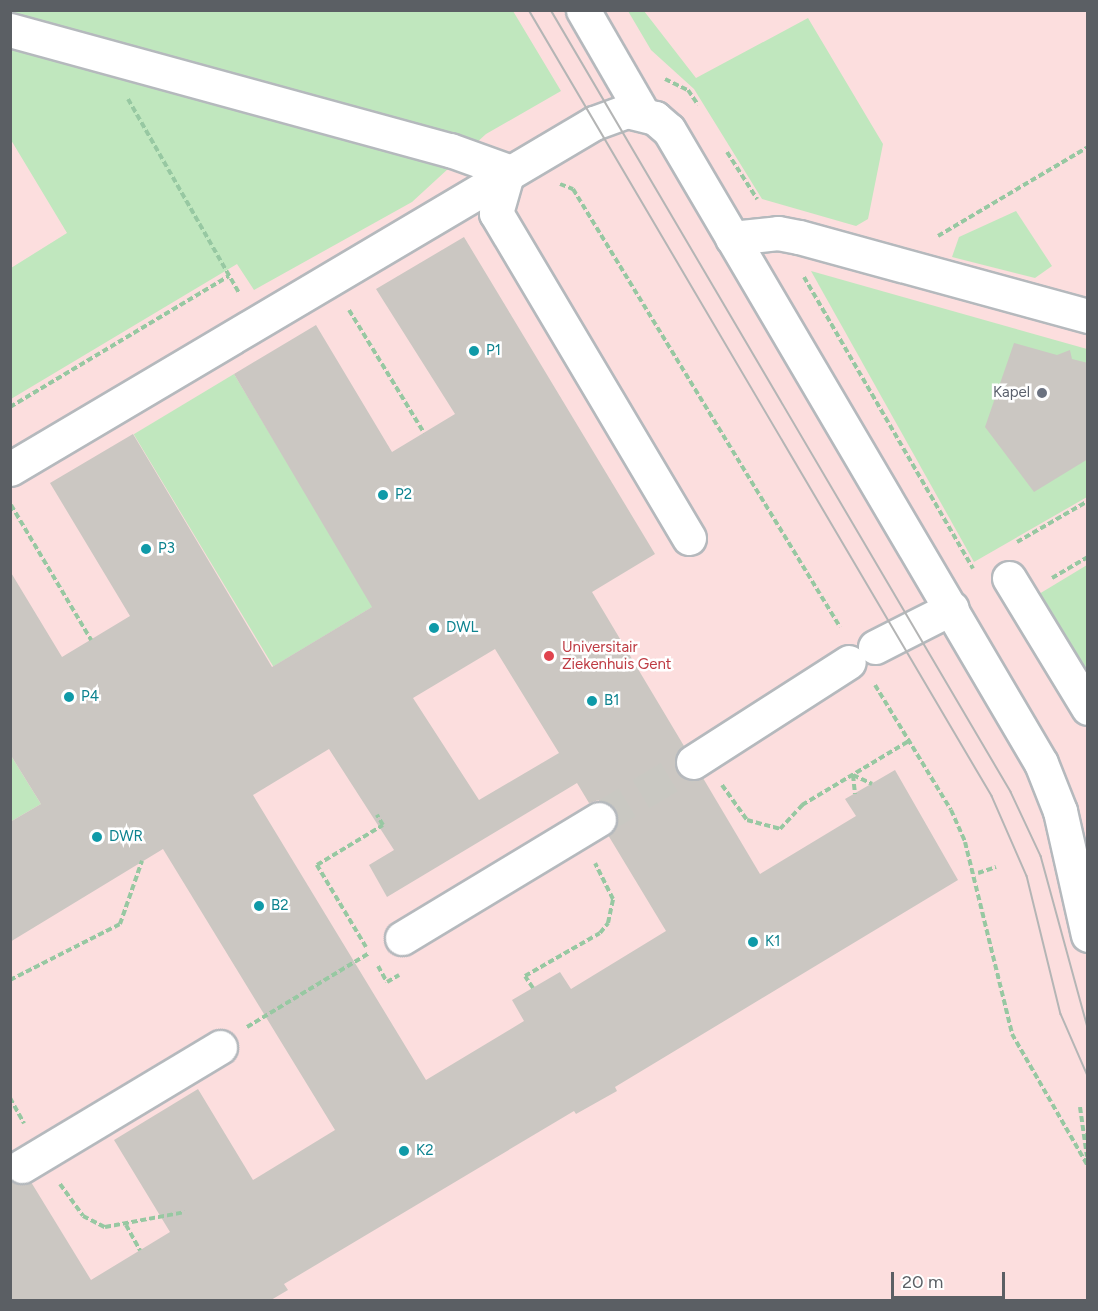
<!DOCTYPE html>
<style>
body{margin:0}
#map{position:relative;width:1098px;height:1311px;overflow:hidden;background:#eeebe2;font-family:Figtree,sans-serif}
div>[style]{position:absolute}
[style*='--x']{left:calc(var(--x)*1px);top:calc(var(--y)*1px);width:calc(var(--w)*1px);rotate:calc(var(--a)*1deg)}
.medical>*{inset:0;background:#fcdede;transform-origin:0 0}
.green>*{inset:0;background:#c0e7be;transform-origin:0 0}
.building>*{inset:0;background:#cbc7c2}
.minor-tunnel>*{height:33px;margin-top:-16.5px;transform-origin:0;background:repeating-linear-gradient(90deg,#c9c8c2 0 33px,transparent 0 49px)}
.path>*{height:4px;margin-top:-2px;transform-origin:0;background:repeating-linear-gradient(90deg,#97c8a2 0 6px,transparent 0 9px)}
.roads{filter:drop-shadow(2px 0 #b5b9bd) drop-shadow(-2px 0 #b5b9bd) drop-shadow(0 2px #b5b9bd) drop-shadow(0 -2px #b5b9bd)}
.minor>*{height:33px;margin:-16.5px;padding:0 16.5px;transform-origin:16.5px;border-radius:16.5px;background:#fff}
.tram>*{height:1.5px;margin:-0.75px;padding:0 0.75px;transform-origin:0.75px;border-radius:0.75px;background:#b4b5b5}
.dots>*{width:16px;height:16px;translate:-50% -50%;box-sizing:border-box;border:3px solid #fff;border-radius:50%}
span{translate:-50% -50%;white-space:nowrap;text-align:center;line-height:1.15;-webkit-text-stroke:5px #fff;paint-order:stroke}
.culture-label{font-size:15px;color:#0d838f}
.left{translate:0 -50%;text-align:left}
.worship-label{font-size:15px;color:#5b616d}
.right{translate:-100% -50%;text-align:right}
.health-label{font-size:15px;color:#be3a42}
.frame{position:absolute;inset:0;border:12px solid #5b5f64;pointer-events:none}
.scale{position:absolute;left:891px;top:1272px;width:114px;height:27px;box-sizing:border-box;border:3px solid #5b5f64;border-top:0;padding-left:8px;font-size:18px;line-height:21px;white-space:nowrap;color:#5b5f64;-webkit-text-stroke:4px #fff;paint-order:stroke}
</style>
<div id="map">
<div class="medical">
<div style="left:11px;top:11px;width:1076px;height:1289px"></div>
</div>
<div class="green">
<div style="clip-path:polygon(11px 11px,513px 11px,561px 91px,486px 134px,412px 202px,254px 290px,237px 264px,11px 399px,11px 268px,67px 233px,11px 140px)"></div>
<div style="clip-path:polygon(628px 11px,644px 11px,696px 78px,808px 18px,883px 144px,868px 219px,856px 226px,762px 199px,694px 89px,651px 50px)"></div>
<div style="clip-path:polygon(1016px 211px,1052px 266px,1035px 278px,952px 257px,959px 237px)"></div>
<div style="clip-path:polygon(811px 271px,1087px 349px,1087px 497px,974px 562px)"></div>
<div style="left:234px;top:374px;width:271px;height:117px;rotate:59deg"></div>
<div style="clip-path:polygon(1087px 565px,1087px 676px,1039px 594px)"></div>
<div style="clip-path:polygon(10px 754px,41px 804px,10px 822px)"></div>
</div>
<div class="building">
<div style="clip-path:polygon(evenodd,464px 237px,655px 554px,592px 592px,684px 746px,676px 754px,678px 773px,693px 781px,703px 778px,760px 874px,856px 816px,845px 799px,895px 770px,958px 880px,615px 1087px,617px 1091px,576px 1114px,574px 1111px,284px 1284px,288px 1290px,271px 1300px,10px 1300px,10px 1180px,31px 1182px,91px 1280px,170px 1232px,114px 1140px,198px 1089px,253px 1180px,335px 1130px,163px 849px,10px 942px,10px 822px,41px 804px,10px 754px,10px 571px,62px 657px,130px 616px,50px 483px,133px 434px,272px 667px,372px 607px,234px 374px,316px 325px,392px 452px,455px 414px,376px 289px,464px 237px,495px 649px,559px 753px,479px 800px,413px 698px,495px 649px,464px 237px,329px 749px,394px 850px,369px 865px,387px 897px,577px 783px,589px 803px,599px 800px,615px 809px,618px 819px,608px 835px,666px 931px,571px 989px,560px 972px,512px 1000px,524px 1021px,426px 1080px,253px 795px,329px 749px)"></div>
<div style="clip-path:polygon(1014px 343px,1057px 355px,1070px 350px,1072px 359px,1088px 363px,1088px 459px,1034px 492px,985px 427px)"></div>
</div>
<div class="minor-tunnel">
<div style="--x:599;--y:819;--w:110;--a:-31.2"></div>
</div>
<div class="path">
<div style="--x:665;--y:79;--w:25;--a:26"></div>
<div style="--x:688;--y:90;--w:18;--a:56"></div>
<div style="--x:128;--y:99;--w:224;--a:60.2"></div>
<div style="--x:727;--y:152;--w:56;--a:57.4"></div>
<div style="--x:560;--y:184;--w:14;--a:21"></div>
<div style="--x:573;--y:189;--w:513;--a:58.63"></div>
<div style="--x:938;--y:236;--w:174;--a:-30.7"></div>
<div style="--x:804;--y:277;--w:337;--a:59.9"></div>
<div style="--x:349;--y:310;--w:144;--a:58.6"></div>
<div style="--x:10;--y:407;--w:255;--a:-30.9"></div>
<div style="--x:11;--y:505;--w:157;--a:59.3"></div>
<div style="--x:1017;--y:542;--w:82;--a:-30"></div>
<div style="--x:1052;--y:578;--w:42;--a:-30.3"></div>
<div style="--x:875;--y:685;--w:146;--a:58.7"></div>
<div style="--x:951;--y:810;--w:35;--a:66"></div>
<div style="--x:965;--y:842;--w:198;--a:76.2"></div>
<div style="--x:1012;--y:1034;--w:152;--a:60.1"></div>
<div style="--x:853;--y:775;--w:21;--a:25"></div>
<div style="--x:853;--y:775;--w:19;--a:84"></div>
<div style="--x:722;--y:785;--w:43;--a:54.5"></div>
<div style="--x:747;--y:820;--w:34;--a:15"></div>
<div style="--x:780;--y:829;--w:33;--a:-47"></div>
<div style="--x:802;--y:805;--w:125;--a:-30.9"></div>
<div style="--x:978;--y:873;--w:19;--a:-18"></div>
<div style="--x:366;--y:947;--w:96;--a:-120.9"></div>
<div style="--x:317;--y:865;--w:77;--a:-31.2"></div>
<div style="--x:383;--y:825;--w:12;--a:-121"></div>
<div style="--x:378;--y:966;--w:18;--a:61"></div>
<div style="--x:387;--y:982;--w:14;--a:-30"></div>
<div style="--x:10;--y:980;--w:123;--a:-27"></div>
<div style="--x:120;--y:924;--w:67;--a:-70.8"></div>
<div style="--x:533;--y:988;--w:14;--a:-124"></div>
<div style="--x:525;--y:976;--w:86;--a:-29.8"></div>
<div style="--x:600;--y:933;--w:13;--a:-51"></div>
<div style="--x:608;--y:923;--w:25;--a:-78"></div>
<div style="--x:613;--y:899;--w:40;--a:-116.6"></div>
<div style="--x:247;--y:1027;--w:143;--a:-31.2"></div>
<div style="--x:10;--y:1098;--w:29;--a:61"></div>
<div style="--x:1080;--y:1107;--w:50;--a:82"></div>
<div style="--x:60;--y:1184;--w:39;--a:54"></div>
<div style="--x:83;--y:1216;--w:25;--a:27"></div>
<div style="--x:105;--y:1227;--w:81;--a:-10.6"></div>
<div style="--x:126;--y:1225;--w:29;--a:61"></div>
</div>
<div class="roads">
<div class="minor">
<div style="--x:583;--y:10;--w:120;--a:60"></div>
<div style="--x:10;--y:30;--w:456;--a:15.3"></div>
<div style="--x:450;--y:150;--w:62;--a:19.9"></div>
<div style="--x:508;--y:171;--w:44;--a:105.9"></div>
<div style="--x:496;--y:213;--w:378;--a:59.3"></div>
<div style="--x:732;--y:238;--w:46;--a:-6.2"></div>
<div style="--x:778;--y:233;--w:21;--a:11"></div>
<div style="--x:799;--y:237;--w:300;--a:15.3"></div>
<div style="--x:10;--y:469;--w:679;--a:-30.65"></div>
<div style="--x:594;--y:123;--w:35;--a:-20"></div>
<div style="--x:627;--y:111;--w:29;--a:14"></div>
<div style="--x:655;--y:118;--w:18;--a:41"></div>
<div style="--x:669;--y:130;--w:734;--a:59.56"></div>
<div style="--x:1041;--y:763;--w:52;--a:68.4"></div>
<div style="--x:1060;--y:811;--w:127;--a:77.3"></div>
<div style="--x:1009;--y:578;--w:152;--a:58.7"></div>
<div style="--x:875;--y:647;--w:86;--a:-26.9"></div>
<div style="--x:693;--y:762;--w:185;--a:-32.7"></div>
<div style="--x:402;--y:938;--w:230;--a:-31.1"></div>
<div style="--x:22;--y:1166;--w:231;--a:-31"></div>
</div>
</div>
<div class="tram">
<div style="--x:529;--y:10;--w:912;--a:59.5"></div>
<div style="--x:992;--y:796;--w:87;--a:66.4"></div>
<div style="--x:1027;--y:876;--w:142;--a:76.2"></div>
<div style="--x:1061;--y:1014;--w:68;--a:66.5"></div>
<div style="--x:551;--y:10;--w:907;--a:59.53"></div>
<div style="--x:1011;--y:792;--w:71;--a:64.9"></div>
<div style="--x:1041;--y:856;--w:178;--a:74.7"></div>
</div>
<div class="dots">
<div style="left:474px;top:351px;background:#0f9aa8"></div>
<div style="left:1042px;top:393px;background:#6b7280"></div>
<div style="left:383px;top:495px;background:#0f9aa8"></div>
<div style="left:146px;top:549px;background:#0f9aa8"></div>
<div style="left:434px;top:628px;background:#0f9aa8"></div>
<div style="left:549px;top:656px;background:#e0444e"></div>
<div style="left:69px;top:697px;background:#0f9aa8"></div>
<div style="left:592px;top:701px;background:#0f9aa8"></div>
<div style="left:97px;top:837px;background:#0f9aa8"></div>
<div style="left:259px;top:906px;background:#0f9aa8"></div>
<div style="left:753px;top:942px;background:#0f9aa8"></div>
<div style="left:404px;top:1151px;background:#0f9aa8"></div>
</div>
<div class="culture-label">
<span class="left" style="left:486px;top:351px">P1</span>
<span class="left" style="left:395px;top:495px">P2</span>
<span class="left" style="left:158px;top:549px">P3</span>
<span class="left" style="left:446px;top:628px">DWL</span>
<span class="left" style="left:81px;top:697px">P4</span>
<span class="left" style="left:604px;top:701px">B1</span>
<span class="left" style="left:109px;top:837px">DWR</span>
<span class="left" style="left:271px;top:906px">B2</span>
<span class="left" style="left:765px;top:942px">K1</span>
<span class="left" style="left:416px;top:1151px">K2</span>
</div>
<div class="worship-label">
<span class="right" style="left:1030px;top:393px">Kapel</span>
</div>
<div class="health-label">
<span class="left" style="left:562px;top:656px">Universitair<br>Ziekenhuis Gent</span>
</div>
<div class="frame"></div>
<div class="scale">20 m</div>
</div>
